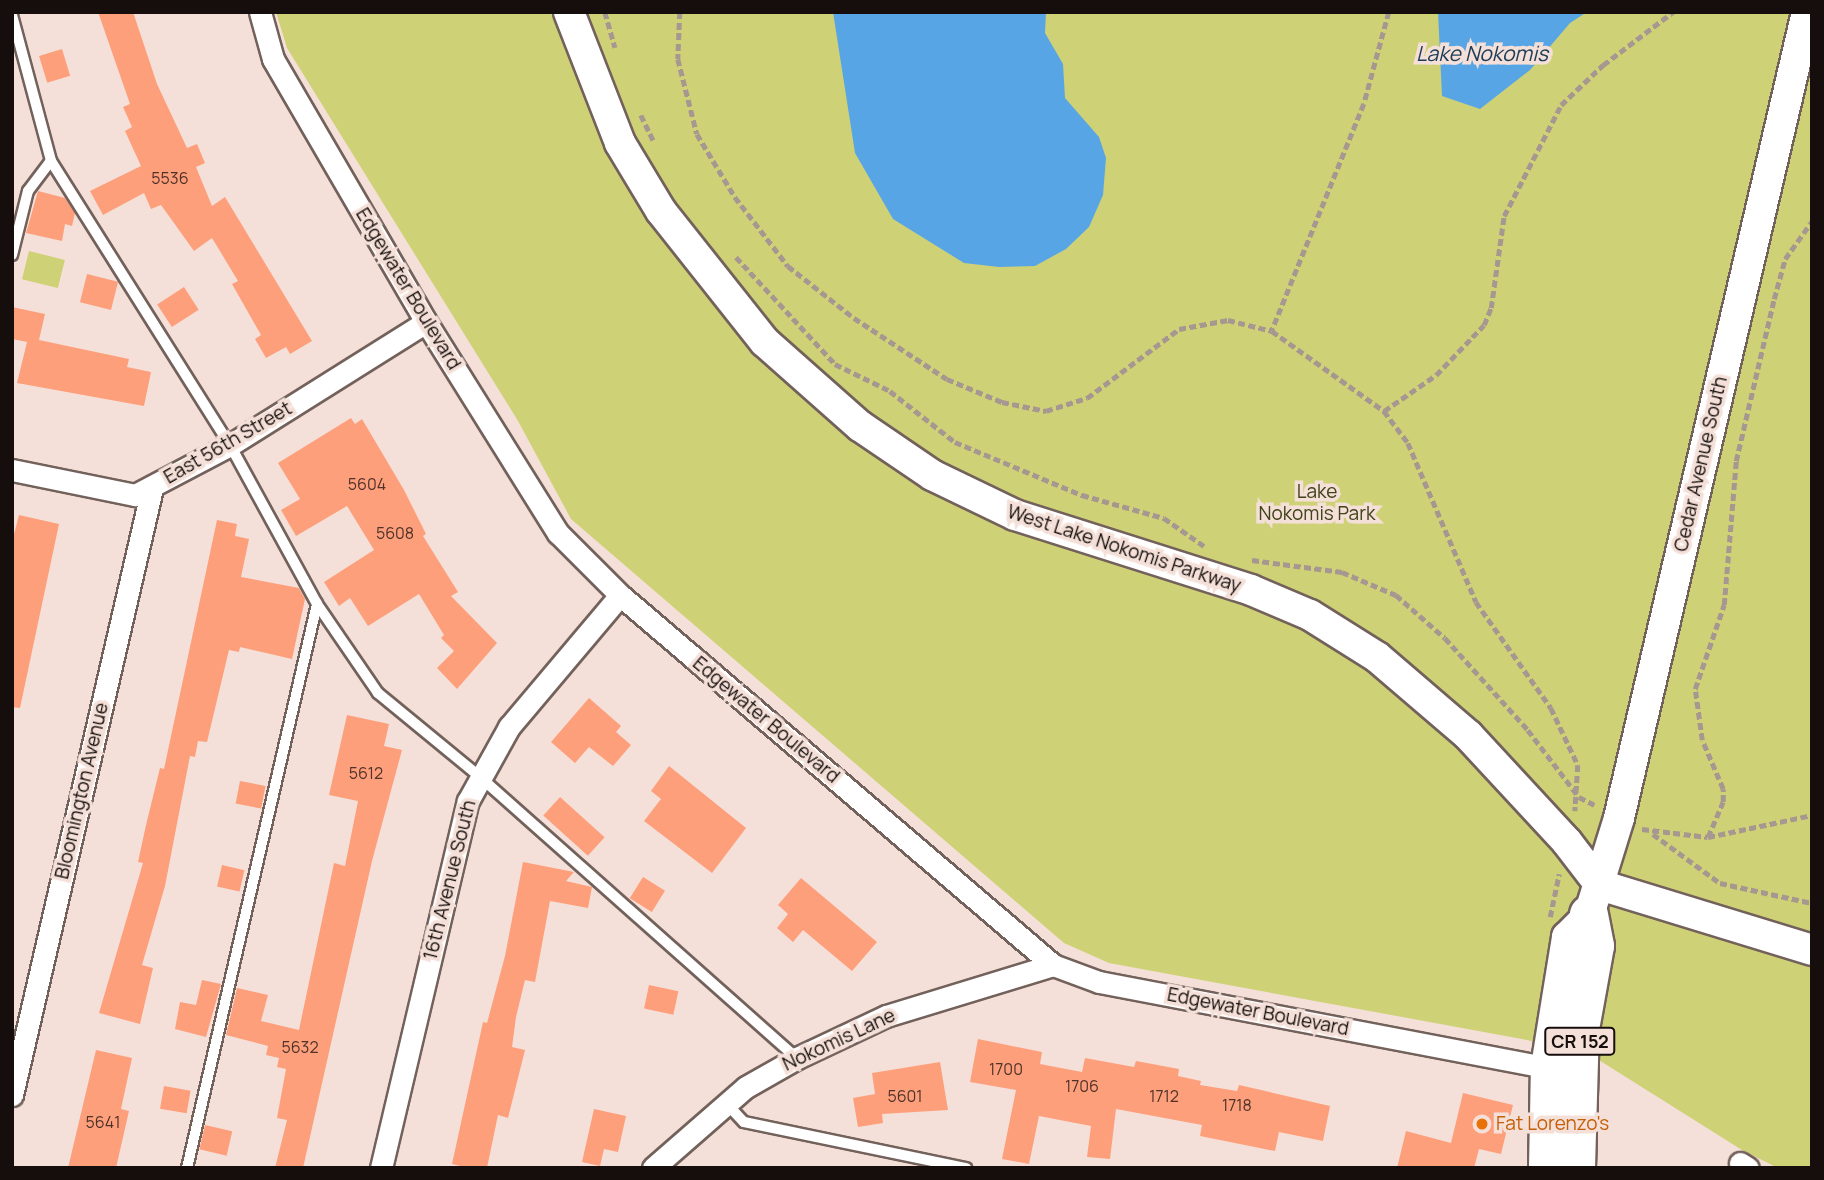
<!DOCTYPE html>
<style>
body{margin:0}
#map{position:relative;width:1824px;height:1180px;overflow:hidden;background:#f4e0d8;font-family:Manrope,sans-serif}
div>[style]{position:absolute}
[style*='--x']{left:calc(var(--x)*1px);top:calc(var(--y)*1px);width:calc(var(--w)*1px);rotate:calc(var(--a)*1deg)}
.green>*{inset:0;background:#ced175;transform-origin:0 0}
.water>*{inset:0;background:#58a5e6}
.building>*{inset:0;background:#fe9f7c;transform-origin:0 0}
.path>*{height:4.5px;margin-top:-2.25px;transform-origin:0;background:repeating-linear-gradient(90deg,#a69791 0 7px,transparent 0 10.5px)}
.roads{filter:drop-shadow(2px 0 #73615b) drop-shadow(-2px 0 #73615b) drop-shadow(0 2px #73615b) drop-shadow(0 -2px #73615b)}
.lane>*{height:10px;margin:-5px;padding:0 5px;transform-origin:5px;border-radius:5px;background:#fff}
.street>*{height:21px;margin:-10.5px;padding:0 10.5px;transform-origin:10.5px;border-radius:10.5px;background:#fff}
.secondary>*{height:30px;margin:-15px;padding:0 15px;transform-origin:15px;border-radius:15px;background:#fff}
.highway>*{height:38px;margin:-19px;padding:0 19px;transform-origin:19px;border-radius:19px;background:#fff}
.dots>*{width:19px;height:19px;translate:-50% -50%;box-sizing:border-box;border:4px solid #f4e0d8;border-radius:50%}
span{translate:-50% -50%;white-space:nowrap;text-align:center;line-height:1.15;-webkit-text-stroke:7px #f4e0d8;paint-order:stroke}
.number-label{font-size:16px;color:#4f3228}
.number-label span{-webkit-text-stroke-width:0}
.shield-label span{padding:2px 5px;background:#f4e0d8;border:2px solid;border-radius:5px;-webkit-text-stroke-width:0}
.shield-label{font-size:18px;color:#150e0c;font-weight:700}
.street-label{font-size:19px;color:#150e0c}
.park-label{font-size:19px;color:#414319}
.food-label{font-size:19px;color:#c56008}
.left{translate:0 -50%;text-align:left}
.water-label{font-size:21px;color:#1c3c57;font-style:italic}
.frame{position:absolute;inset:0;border:14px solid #150e0c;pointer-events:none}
</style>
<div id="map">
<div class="green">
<div style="clip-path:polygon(276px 12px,1812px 12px,1812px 1168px,1778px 1168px,1742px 1150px,1594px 1057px,1527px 1040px,1109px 963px,1064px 943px,571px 519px,518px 421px,287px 48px)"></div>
<div style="left:29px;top:251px;width:37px;height:29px;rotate:14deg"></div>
</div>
<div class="water">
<div style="clip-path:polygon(833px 12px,1046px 12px,1045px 33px,1063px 64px,1065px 98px,1099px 137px,1106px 158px,1103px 195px,1089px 227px,1066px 249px,1035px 266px,999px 267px,964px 263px,893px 219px,855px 153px)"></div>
<div style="clip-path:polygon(1438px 12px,1587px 12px,1570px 23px,1530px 70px,1480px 109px,1442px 96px)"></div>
</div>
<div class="building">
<div style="clip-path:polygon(98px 12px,133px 12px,157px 84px,187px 148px,197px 144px,205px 163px,196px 167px,212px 206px,225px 197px,312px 341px,290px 354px,286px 347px,266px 358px,255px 339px,261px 335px,232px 284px,238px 281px,212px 238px,194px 251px,161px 205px,151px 209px,144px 193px,103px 215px,90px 191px,141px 166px,125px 131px,132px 127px,123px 107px,130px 104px)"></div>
<div style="left:62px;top:49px;width:28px;height:24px;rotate:73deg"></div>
<div style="clip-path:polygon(38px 191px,65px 198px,75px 213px,72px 226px,65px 224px,62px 241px,26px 233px)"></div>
<div style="left:87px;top:274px;width:32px;height:29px;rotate:14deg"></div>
<div style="left:184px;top:287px;width:27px;height:32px;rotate:57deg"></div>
<div style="clip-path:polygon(12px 307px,45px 314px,39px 340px,129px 359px,127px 367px,151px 372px,144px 406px,17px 383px,27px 342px,12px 339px)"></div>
<div style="clip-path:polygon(351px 418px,355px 424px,362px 419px,404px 490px,426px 534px,423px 536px,458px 592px,451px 596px,497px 643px,457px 689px,437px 668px,454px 651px,441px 638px,444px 635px,419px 594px,368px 626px,350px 598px,339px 606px,324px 582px,374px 550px,347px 506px,296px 536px,281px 510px,300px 499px,278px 463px)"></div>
<div style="clip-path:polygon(19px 515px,59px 524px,20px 708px,12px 707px,12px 542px)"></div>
<div style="clip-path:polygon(217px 520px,237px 524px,235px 536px,249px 539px,241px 577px,299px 588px,305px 599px,292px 659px,240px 647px,239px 652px,229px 650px,207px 742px,198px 741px,195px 757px,190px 756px,165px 886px,142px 965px,153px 968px,140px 1024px,99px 1013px,143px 863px,138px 862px,146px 825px,160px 768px,164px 769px)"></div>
<div style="clip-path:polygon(589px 698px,621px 726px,616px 732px,631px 745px,613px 766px,589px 747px,575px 763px,551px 742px)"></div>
<div style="clip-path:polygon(347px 715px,389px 724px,384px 746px,402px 750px,372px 861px,303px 1168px,275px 1168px,287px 1120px,277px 1118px,286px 1069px,277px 1067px,279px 1058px,266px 1055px,268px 1046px,226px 1035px,237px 988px,268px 995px,261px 1021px,299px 1030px,334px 863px,345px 866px,358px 801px,329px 795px)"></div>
<div style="clip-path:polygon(669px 766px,746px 828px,712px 873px,644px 821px,661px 799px,651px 791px)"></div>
<div style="left:240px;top:781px;width:26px;height:23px;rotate:11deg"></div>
<div style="left:560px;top:797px;width:60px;height:25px;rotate:42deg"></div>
<div style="clip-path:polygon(523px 862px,574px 872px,566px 881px,592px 887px,588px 908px,550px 901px,535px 982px,525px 980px,516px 1017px,512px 1047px,525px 1050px,508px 1118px,498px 1115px,487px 1168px,468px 1168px,452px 1164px,483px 1022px,487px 1023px,505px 956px)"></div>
<div style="left:222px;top:865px;width:23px;height:22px;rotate:13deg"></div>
<div style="left:643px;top:877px;width:26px;height:25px;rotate:32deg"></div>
<div style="clip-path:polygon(801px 878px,877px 942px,852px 971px,803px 930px,793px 942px,777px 928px,788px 914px,778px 905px)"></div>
<div style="clip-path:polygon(202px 980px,221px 984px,206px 1037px,175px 1029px,180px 1002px,196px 1005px)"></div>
<div style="left:649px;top:985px;width:30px;height:24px;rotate:12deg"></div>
<div style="clip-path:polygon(978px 1039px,1042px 1052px,1040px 1064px,1082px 1072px,1085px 1058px,1134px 1067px,1136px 1061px,1179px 1069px,1178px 1076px,1201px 1081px,1200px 1085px,1237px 1091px,1239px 1085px,1330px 1106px,1323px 1141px,1279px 1132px,1275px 1151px,1200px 1136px,1202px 1125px,1116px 1109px,1110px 1159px,1087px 1157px,1091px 1126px,1039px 1116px,1029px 1164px,1002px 1159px,1016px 1090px,970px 1082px)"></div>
<div style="clip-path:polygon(96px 1050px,132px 1058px,121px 1109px,129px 1111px,116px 1168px,68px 1168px)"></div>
<div style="clip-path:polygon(940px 1062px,948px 1110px,882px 1114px,883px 1123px,858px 1127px,853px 1098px,875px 1094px,872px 1073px)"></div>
<div style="left:164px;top:1086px;width:27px;height:23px;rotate:10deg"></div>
<div style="clip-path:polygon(1463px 1093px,1513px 1105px,1501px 1154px,1479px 1149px,1474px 1168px,1397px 1168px,1406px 1131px,1451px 1143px)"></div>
<div style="clip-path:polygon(594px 1109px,626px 1116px,618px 1152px,604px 1149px,600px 1166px,582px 1162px)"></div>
<div style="left:205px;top:1125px;width:28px;height:25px;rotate:13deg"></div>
</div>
<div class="path">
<div style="--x:605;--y:12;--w:37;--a:74"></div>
<div style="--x:680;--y:12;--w:47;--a:92.4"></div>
<div style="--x:678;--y:59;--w:77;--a:75.8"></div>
<div style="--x:697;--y:134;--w:74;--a:58.9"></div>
<div style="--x:735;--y:197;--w:87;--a:52.5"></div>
<div style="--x:788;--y:266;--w:84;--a:38.2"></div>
<div style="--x:854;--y:318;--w:111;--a:33.3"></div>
<div style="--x:947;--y:379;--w:60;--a:22.7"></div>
<div style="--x:1002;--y:402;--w:45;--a:11.6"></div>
<div style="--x:1046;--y:411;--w:43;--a:-17.6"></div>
<div style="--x:1087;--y:398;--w:115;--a:-36.9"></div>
<div style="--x:1179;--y:329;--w:50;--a:-10.4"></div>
<div style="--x:1228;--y:320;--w:45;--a:14"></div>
<div style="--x:1389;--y:12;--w:95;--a:105.2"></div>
<div style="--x:1364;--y:104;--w:245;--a:112.1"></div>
<div style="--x:1272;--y:331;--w:138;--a:35.5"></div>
<div style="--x:1384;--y:411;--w:40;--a:53"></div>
<div style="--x:1408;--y:443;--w:173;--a:66.8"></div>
<div style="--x:1476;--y:602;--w:130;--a:54.7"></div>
<div style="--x:1551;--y:708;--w:63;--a:64.7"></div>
<div style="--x:1578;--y:765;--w:46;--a:93.7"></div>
<div style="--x:641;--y:115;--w:30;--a:64"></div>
<div style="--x:736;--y:257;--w:146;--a:47.2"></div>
<div style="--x:835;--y:364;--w:61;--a:26.1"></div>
<div style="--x:890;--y:391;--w:83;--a:38.1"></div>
<div style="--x:955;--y:442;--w:138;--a:22.7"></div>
<div style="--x:1082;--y:495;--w:85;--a:15.7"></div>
<div style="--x:1164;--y:518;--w:49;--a:35"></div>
<div style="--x:1384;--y:411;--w:63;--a:-34.7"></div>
<div style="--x:1436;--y:375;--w:69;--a:-46.2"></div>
<div style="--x:1484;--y:325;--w:18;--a:-68"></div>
<div style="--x:1491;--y:308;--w:93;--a:-82"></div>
<div style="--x:1504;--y:216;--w:125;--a:-62.8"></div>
<div style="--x:1561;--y:105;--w:58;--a:-43.6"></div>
<div style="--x:1603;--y:65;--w:88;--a:-37.1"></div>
<div style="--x:1252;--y:560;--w:91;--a:7.6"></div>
<div style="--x:1342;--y:572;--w:59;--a:23.1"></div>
<div style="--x:1396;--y:595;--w:65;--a:41.3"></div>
<div style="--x:1445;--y:638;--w:124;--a:47.9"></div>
<div style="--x:1528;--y:730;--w:84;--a:52.7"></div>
<div style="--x:1579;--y:797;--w:20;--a:27"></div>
<div style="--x:1642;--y:829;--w:66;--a:6.9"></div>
<div style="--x:1708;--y:837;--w:106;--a:-11.9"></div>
<div style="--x:1653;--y:834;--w:83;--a:36.2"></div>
<div style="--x:1720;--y:883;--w:94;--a:12.3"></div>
<div style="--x:1708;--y:837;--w:38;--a:-67"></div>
<div style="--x:1723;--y:802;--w:13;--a:-90"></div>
<div style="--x:1723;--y:789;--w:53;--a:-113.2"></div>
<div style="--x:1702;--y:740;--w:51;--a:-97.8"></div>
<div style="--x:1695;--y:689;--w:89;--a:-71"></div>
<div style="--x:1724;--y:605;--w:144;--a:-85.2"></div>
<div style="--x:1736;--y:461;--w:166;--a:-76.8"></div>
<div style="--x:1774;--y:299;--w:41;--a:-74.6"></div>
<div style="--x:1785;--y:259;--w:47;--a:-54.6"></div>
<div style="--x:1550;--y:917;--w:44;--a:-78.2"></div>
</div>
<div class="roads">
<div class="lane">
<div style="--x:12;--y:15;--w:151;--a:75"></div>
<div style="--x:51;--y:161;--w:336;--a:57.8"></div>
<div style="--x:230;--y:445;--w:181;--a:61.3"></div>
<div style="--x:317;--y:604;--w:108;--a:55.6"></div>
<div style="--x:378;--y:693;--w:131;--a:39.4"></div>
<div style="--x:479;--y:776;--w:425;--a:41.6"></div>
<div style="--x:12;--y:255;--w:66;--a:-76"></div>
<div style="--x:28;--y:191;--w:38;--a:-53"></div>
<div style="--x:726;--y:1103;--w:26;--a:47"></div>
<div style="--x:744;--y:1122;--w:227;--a:11.7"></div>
<div style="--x:187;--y:1168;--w:579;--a:-77.02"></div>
</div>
<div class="street">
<div style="--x:260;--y:12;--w:49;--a:74.5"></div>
<div style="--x:273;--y:59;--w:304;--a:59.8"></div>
<div style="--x:426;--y:322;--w:249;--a:58"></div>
<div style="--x:558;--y:533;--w:88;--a:45"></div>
<div style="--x:620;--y:595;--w:570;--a:40.51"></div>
<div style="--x:1053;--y:965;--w:49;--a:20.3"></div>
<div style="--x:1099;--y:982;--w:455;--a:10.8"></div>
<div style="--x:12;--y:470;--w:126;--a:11.5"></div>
<div style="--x:135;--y:495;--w:107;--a:-27.8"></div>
<div style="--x:230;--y:445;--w:231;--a:-32.1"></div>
<div style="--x:12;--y:1095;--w:623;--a:-77.01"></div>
<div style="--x:1740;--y:1163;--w:9;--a:32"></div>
<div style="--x:381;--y:1168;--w:377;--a:-76.7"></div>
<div style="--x:468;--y:801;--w:85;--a:-61"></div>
<div style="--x:509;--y:727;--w:172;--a:-49.9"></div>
<div style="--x:653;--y:1168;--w:123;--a:-41.1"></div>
<div style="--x:746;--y:1087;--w:59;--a:-29.6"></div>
<div style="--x:797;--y:1058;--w:98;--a:-25.3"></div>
<div style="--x:886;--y:1016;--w:175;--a:-17"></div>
</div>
<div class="secondary">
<div style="--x:569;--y:12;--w:141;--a:68.7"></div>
<div style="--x:620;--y:143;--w:79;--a:58.9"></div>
<div style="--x:661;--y:211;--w:167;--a:51.6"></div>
<div style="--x:765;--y:342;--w:127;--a:41.5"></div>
<div style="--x:860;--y:426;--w:87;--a:34.2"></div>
<div style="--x:932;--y:475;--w:92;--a:25.7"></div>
<div style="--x:1015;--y:515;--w:248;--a:17.6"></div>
<div style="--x:1251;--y:590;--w:64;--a:23"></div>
<div style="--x:1310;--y:615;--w:79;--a:32.1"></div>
<div style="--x:1377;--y:657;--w:120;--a:40.6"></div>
<div style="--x:1468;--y:735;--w:146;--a:47.2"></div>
<div style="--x:1567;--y:842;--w:54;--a:52.5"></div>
<div style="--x:1600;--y:885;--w:222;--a:17"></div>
<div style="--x:1544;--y:1168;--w:101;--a:-88.9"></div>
<div style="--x:1546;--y:1067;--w:132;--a:-80.8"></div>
<div style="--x:1567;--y:937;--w:31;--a:-45"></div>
<div style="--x:1589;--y:915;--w:102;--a:-72.8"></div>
<div style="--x:1619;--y:818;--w:828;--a:-76.87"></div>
</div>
<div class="highway">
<div style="--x:1576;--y:1168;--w:139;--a:-88.4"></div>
<div style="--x:1580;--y:1029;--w:84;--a:-79.8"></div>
<div style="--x:1595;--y:946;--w:32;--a:-101"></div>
</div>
</div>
<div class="dots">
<div style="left:1482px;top:1124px;background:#e8710a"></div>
</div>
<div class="number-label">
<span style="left:170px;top:178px">5536</span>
<span style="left:367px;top:484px">5604</span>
<span style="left:395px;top:533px">5608</span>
<span style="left:366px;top:773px">5612</span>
<span style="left:300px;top:1047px">5632</span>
<span style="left:1006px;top:1069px">1700</span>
<span style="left:1082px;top:1086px">1706</span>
<span style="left:905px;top:1096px">5601</span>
<span style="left:1164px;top:1096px">1712</span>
<span style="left:1237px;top:1105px">1718</span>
<span style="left:103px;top:1122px">5641</span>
</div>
<div class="shield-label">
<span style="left:1580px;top:1041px">CR 152</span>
</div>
<div class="street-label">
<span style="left:408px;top:289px;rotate:59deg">Edgewater Boulevard</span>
<span style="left:228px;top:443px;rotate:-30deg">East 56th Street</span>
<span style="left:1701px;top:464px;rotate:-77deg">Cedar Avenue South</span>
<span style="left:1124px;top:549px;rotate:18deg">West Lake Nokomis Parkway</span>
<span style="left:766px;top:720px;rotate:40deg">Edgewater Boulevard</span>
<span style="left:82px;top:791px;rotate:-77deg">Bloomington Avenue</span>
<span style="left:450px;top:880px;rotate:-76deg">16th Avenue South</span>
<span style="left:1258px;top:1012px;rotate:11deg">Edgewater Boulevard</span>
<span style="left:839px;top:1040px;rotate:-25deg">Nokomis Lane</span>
</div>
<div class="park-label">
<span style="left:1317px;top:503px">Lake<br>Nokomis Park</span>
</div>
<div class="food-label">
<span class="left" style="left:1496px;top:1124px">Fat Lorenzo's</span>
</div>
<div class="water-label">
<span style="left:1482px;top:53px">Lake Nokomis</span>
</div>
<div class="frame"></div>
</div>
